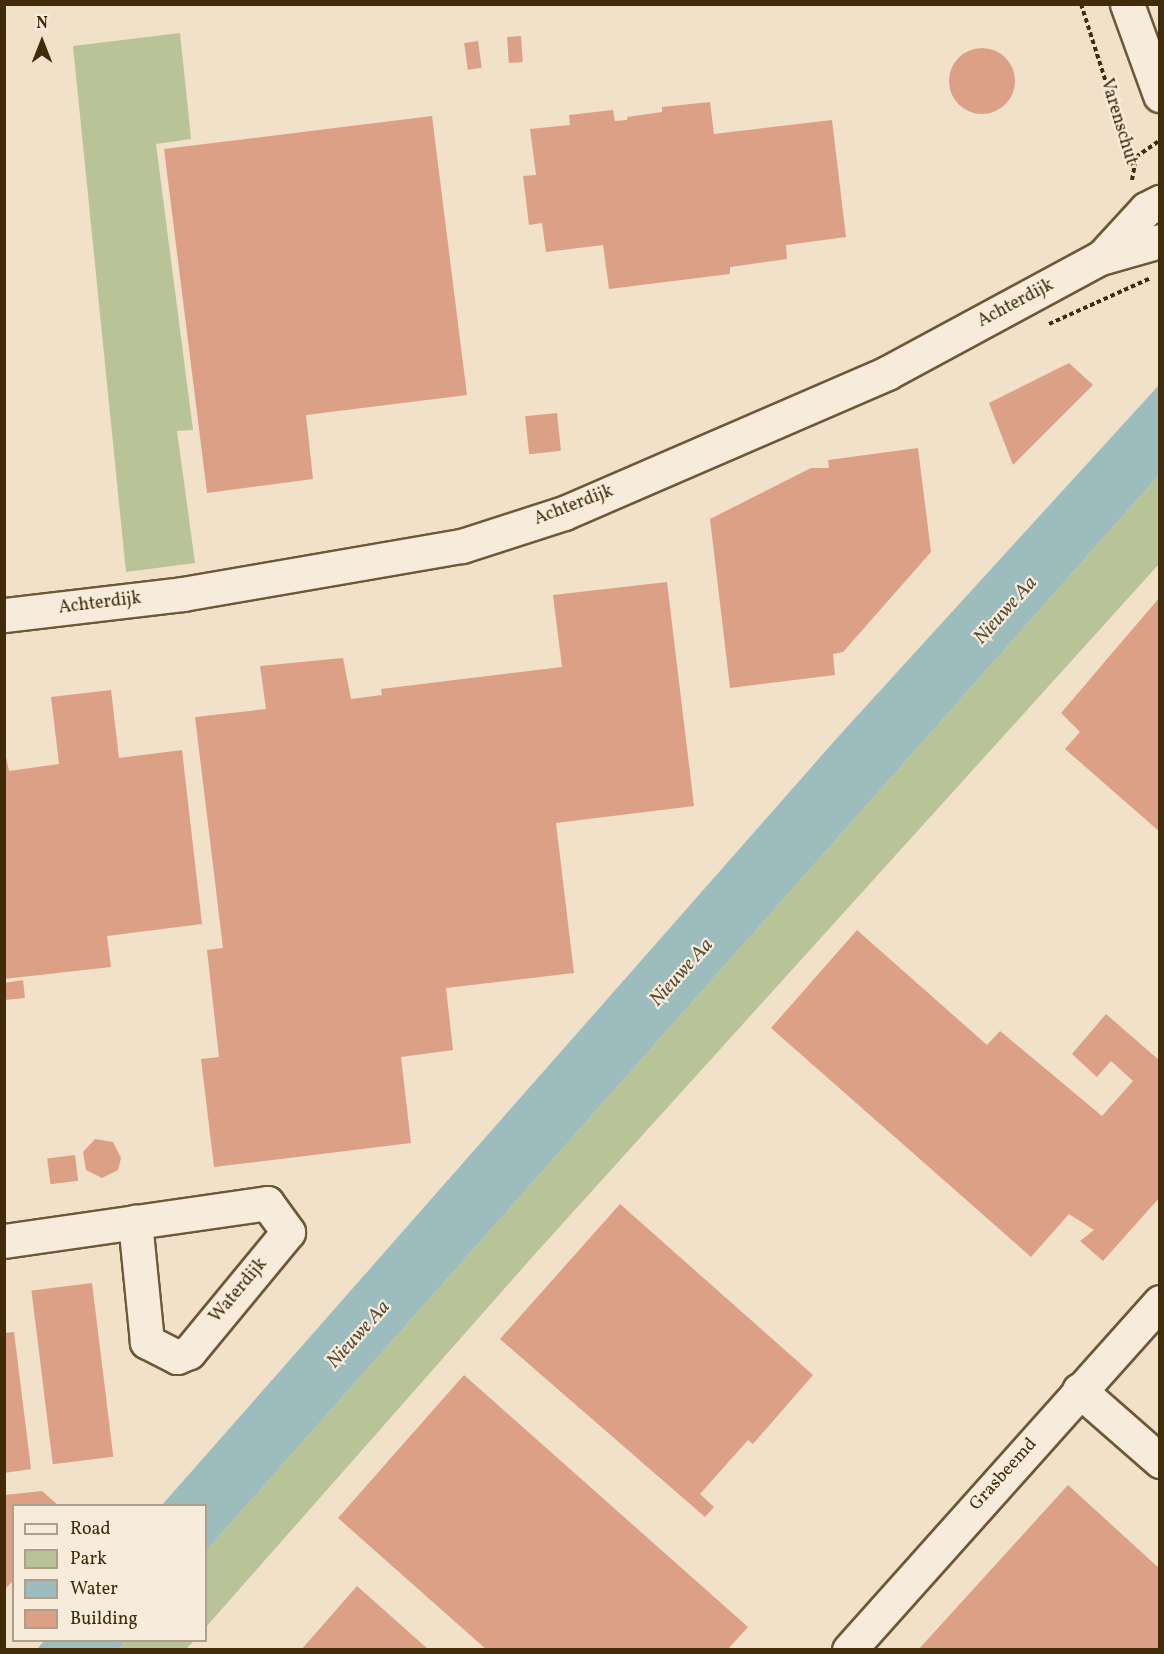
<!DOCTYPE html>
<style>
body{margin:0}
#map{position:relative;width:1164px;height:1654px;overflow:hidden;background:#f2e1c9;font-family:Vollkorn,serif}
div>[style]{position:absolute}
[style*='--x']{left:calc(var(--x)*1px);top:calc(var(--y)*1px);width:calc(var(--w)*1px);rotate:calc(var(--a)*1deg)}
.green>*{inset:0;background:#b9c398}
.water>*{inset:0;background:#9dbcbe}
.building>*{inset:0;background:#dba085;transform-origin:0 0}
.round{border-radius:50%}
.path>*{height:4px;margin-top:-2px;transform-origin:0;background:repeating-linear-gradient(90deg,#422b08 0 4.5px,transparent 0 7.5px)}
.roads{filter:drop-shadow(2px 0 #6e5838) drop-shadow(-2px 0 #6e5838) drop-shadow(0 2px #6e5838) drop-shadow(0 -2px #6e5838)}
.street>*{height:33px;margin:-16.5px;padding:0 16.5px;transform-origin:16.5px;border-radius:16.5px;background:#f7ecdc}
.secondary>*{height:33px;margin:-16.5px;padding:0 16.5px;transform-origin:16.5px;border-radius:16.5px;background:#f7ecdc}
span{translate:-50% -50%;white-space:nowrap;text-align:center;line-height:1.15;-webkit-text-stroke:4.5px #f7ecdc;paint-order:stroke}
.street-label{font-size:18px;color:#422b08}
.water-label{font-size:20px;color:#594f36;font-style:italic}
.frame{position:absolute;inset:0;border:6px solid #422b08;pointer-events:none}
.legend{position:absolute;left:12px;top:1504px;width:195px;height:138px;box-sizing:border-box;background:#f7ecdc;border:2px solid #af9f87;margin:0;padding:8px 10px;list-style:none;font-size:18px;color:#422b08}
.legend li{display:flex;align-items:center;gap:12px;height:30px}
.legend b{width:30px;border:2px solid #af9f87}
.north{position:absolute;left:12px;top:12px;width:60px;height:60px;-webkit-text-stroke:4px #f7ecdc;paint-order:stroke;rotate:0deg;font-size:16px;font-weight:700;line-height:24px;text-align:center;color:#422b08}
.north::after{content:'';display:block;margin:auto;width:21px;height:27px;background:#422b08;clip-path:polygon(50% 0,100% 100%,50% 72%,0 100%)}
</style>
<div id="map">
<div class="green">
<div style="clip-path:polygon(180px 33px,191px 139px,156px 144px,193px 430px,177px 431px,195px 563px,126px 572px,73px 46px)"></div>
<div style="clip-path:polygon(1159px 475px,1159px 564px,535px 1254px,206px 1627px,206px 1551px)"></div>
<div style="clip-path:polygon(126px 1641px,126px 1640px,194px 1641px,186px 1649px,118px 1649px)"></div>
</div>
<div class="water">
<div style="clip-path:polygon(1159px 385px,1159px 475px,206px 1551px,206px 1506px,162px 1505px,837px 738px)"></div>
<div style="clip-path:polygon(45px 1640px,126px 1640px,126px 1641px,118px 1649px,37px 1649px)"></div>
</div>
<div class="building">
<div style="left:521px;top:36px;width:26px;height:14px;rotate:86deg"></div>
<div style="left:478px;top:41px;width:27px;height:14px;rotate:82deg"></div>
<div class="round" style="left:949px;top:48px;width:66px;height:66px"></div>
<div style="clip-path:polygon(710px 102px,714px 134px,832px 120px,846px 237px,786px 245px,787px 259px,730px 267px,730px 274px,609px 289px,603px 245px,546px 252px,542px 223px,529px 225px,523px 176px,536px 175px,530px 129px,570px 125px,569px 115px,613px 110px,615px 121px,627px 120px,627px 117px,662px 112px,662px 107px)"></div>
<div style="clip-path:polygon(432px 116px,467px 395px,306px 415px,313px 479px,207px 493px,164px 149px)"></div>
<div style="clip-path:polygon(1069px 363px,1093px 385px,1013px 465px,989px 403px)"></div>
<div style="left:557px;top:413px;width:38px;height:32px;rotate:84deg"></div>
<div style="clip-path:polygon(918px 448px,931px 552px,843px 652px,833px 654px,835px 675px,730px 688px,710px 519px,811px 468px,829px 468px,828px 460px)"></div>
<div style="clip-path:polygon(667px 582px,694px 806px,556px 823px,574px 973px,446px 988px,453px 1050px,401px 1057px,411px 1143px,214px 1167px,201px 1059px,219px 1057px,207px 950px,223px 948px,195px 717px,266px 709px,260px 666px,343px 658px,351px 699px,382px 695px,381px 689px,562px 667px,553px 595px)"></div>
<div style="clip-path:polygon(1160px 597px,1160px 832px,1065px 749px,1080px 732px,1061px 713px)"></div>
<div style="clip-path:polygon(111px 690px,119px 758px,182px 750px,202px 924px,107px 936px,111px 967px,4px 979px,4px 747px,9px 771px,59px 764px,51px 697px)"></div>
<div style="clip-path:polygon(857px 930px,987px 1045px,1000px 1031px,1102px 1116px,1133px 1081px,1111px 1061px,1097px 1077px,1072px 1054px,1106px 1014px,1160px 1061px,1160px 1197px,1103px 1261px,1080px 1241px,1094px 1230px,1069px 1214px,1031px 1257px,771px 1028px)"></div>
<div style="clip-path:polygon(23px 980px,25px 998px,4px 1000px,4px 983px)"></div>
<div style="clip-path:polygon(95px 1139px,113px 1142px,121px 1158px,118px 1170px,102px 1178px,86px 1170px,83px 1152px)"></div>
<div style="left:75px;top:1155px;width:26px;height:28px;rotate:83deg"></div>
<div style="clip-path:polygon(620px 1204px,813px 1375px,753px 1444px,748px 1440px,700px 1494px,714px 1507px,705px 1517px,500px 1339px)"></div>
<div style="left:92px;top:1283px;width:175px;height:61px;rotate:83deg"></div>
<div style="clip-path:polygon(14px 1332px,31px 1469px,4px 1473px,4px 1333px)"></div>
<div style="clip-path:polygon(464px 1375px,748px 1627px,728px 1649px,487px 1650px,338px 1518px)"></div>
<div style="clip-path:polygon(1068px 1485px,1160px 1569px,1160px 1650px,918px 1650px)"></div>
<div style="clip-path:polygon(42px 1491px,59px 1506px,14px 1506px,14px 1580px,4px 1590px,4px 1495px)"></div>
<div style="clip-path:polygon(357px 1586px,429px 1650px,301px 1650px)"></div>
</div>
<div class="path">
<div style="--x:1081;--y:4;--w:171;--a:72.3"></div>
<div style="--x:1132;--y:180;--w:23;--a:-80"></div>
<div style="--x:1136;--y:157;--w:29;--a:-35"></div>
<div style="--x:1049;--y:324;--w:112;--a:-24.3"></div>
</div>
<div class="roads">
<div class="street">
<div style="--x:1102;--y:257;--w:65;--a:-47.5"></div>
<div style="--x:1146;--y:209;--w:16;--a:-27"></div>
<div style="--x:4;--y:615;--w:180;--a:-6.7"></div>
<div style="--x:183;--y:594;--w:283;--a:-9.8"></div>
<div style="--x:462;--y:546;--w:107;--a:-17.9"></div>
<div style="--x:564;--y:513;--w:352;--a:-23.4"></div>
<div style="--x:887;--y:373;--w:242;--a:-28.4"></div>
<div style="--x:1100;--y:258;--w:62;--a:-15.8"></div>
<div style="--x:4;--y:1241;--w:266;--a:-8.2"></div>
<div style="--x:267;--y:1203;--w:36;--a:54"></div>
<div style="--x:288;--y:1232;--w:156;--a:129.5"></div>
<div style="--x:189;--y:1352;--w:13;--a:157"></div>
<div style="--x:177;--y:1357;--w:34;--a:-153"></div>
<div style="--x:147;--y:1342;--w:121;--a:-95.7"></div>
<div style="--x:1079;--y:1390;--w:108;--a:41.2"></div>
<div style="--x:849;--y:1650;--w:467;--a:-48.2"></div>
</div>
<div class="secondary">
<div style="--x:1127;--y:4;--w:97;--a:70.1"></div>
</div>
</div>
<div class="street-label">
<span style="left:1118px;top:122px;rotate:73deg">Varenschut</span>
<span style="left:1016px;top:304px;rotate:-28deg">Achterdijk</span>
<span style="left:574px;top:506px;rotate:-21deg">Achterdijk</span>
<span style="left:100px;top:604px;rotate:-7deg">Achterdijk</span>
<span style="left:239px;top:1291px;rotate:-50deg">Waterdijk</span>
<span style="left:1004px;top:1475px;rotate:-48deg">Grasbeemd</span>
</div>
<div class="water-label">
<span style="left:1006px;top:611px;rotate:-48deg">Nieuwe Aa</span>
<span style="left:682px;top:973px;rotate:-48deg">Nieuwe Aa</span>
<span style="left:359px;top:1335px;rotate:-48deg">Nieuwe Aa</span>
</div>
<div class="frame"></div>
<ul class="legend">
<li><b style="height:8px;background:#f7ecdc"></b>Road</li>
<li><b style="height:16px;background:#b9c398"></b>Park</li>
<li><b style="height:16px;background:#9dbcbe"></b>Water</li>
<li><b style="height:16px;background:#dba085"></b>Building</li>
</ul>
<div class="north">N</div>
</div>
